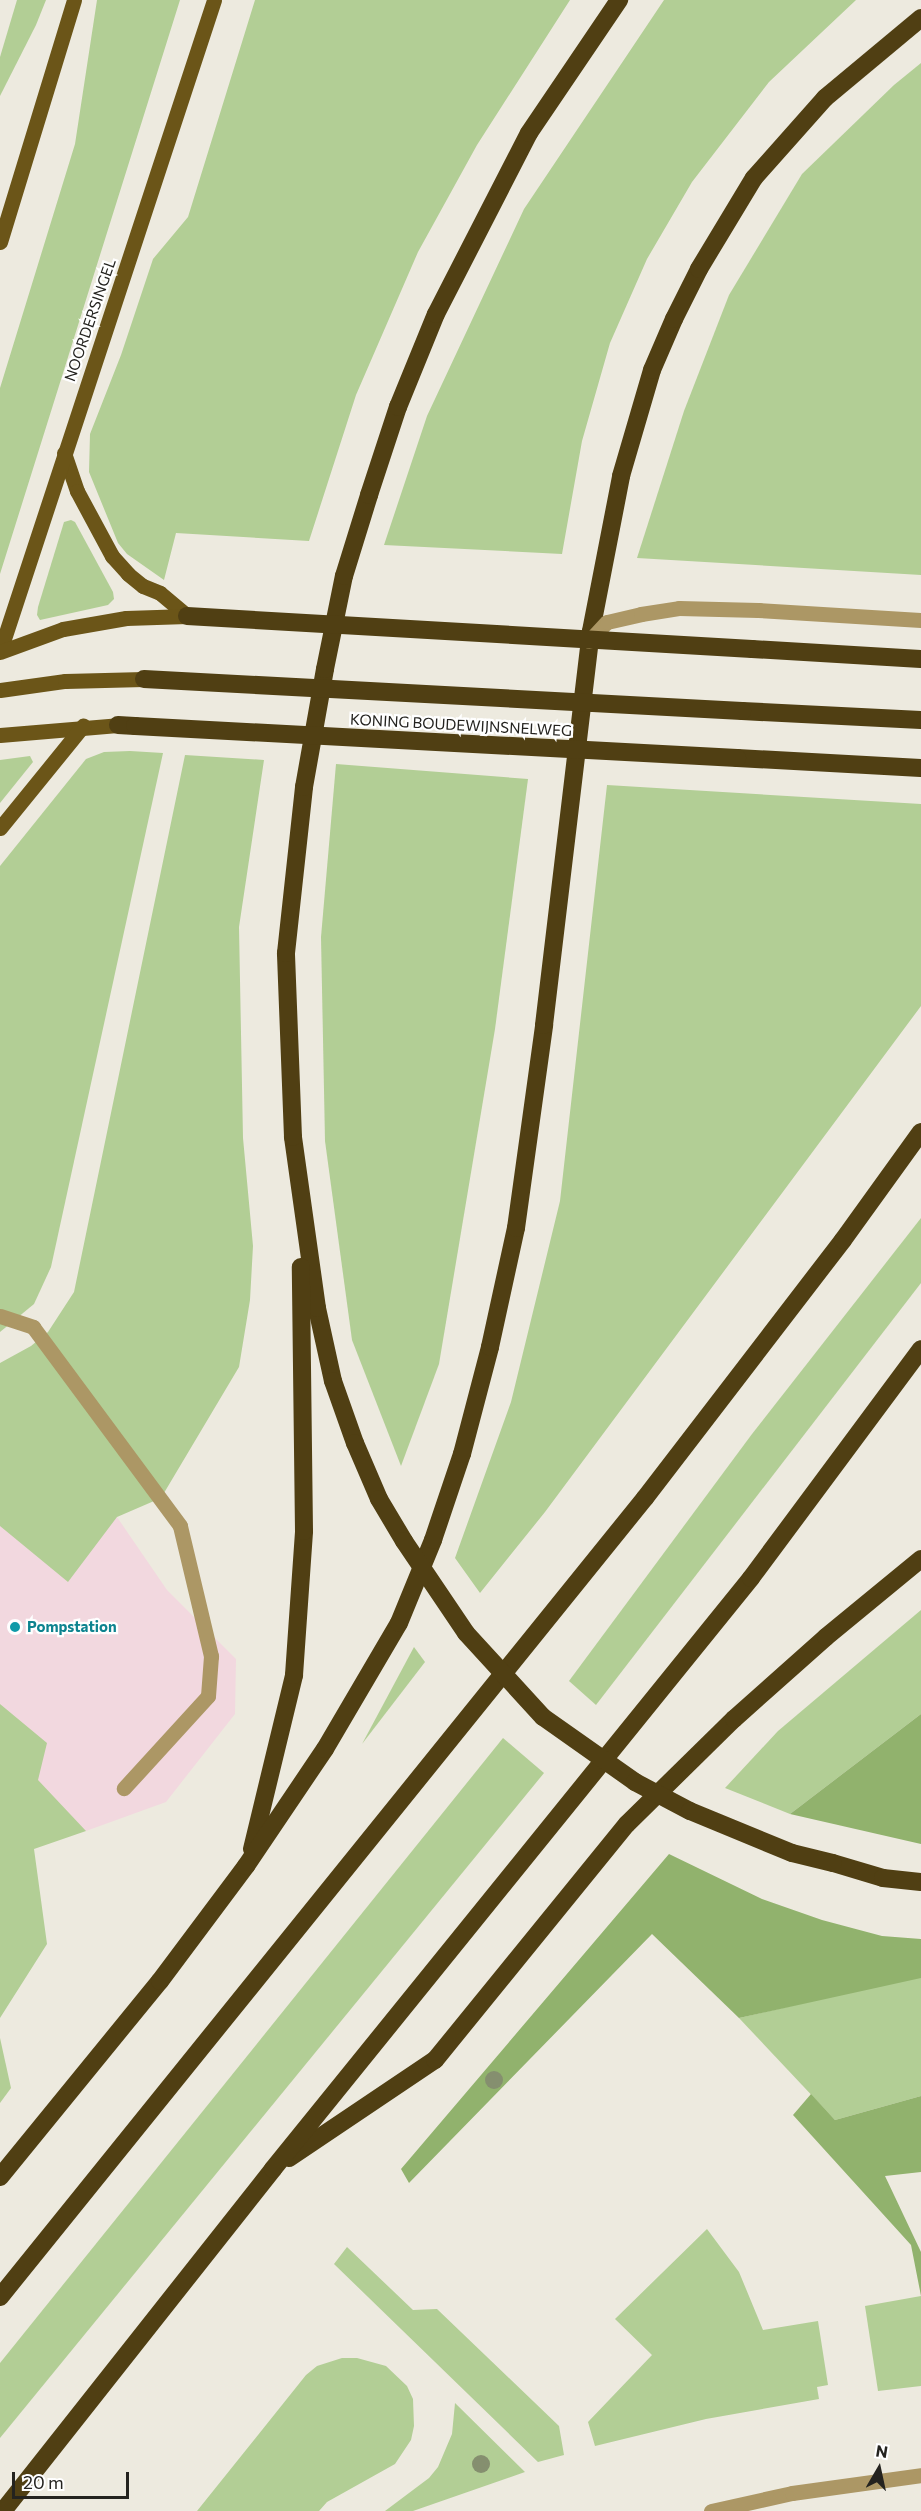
<!DOCTYPE html>
<style>
body{margin:0}
#map{position:relative;width:921px;height:2511px;overflow:hidden;background:#edeadf;font-family:Commissioner,sans-serif}
div>[style]{position:absolute}
[style*='--x']{left:calc(var(--x)*1px);top:calc(var(--y)*1px);width:calc(var(--w)*1px);rotate:calc(var(--a)*1deg)}
.industrial>*{inset:0;background:#f2d8df}
.green>*{inset:0;background:#b2ce95}
.forest>*{inset:0;background:#91b26d}
.minor>*{height:15px;margin:-7.5px;padding:0 7.5px;transform-origin:7.5px;border-radius:7.5px;background:#ac9765}
.major>*{height:15px;margin:-7.5px;padding:0 7.5px;transform-origin:7.5px;border-radius:7.5px;background:#6b5518}
.highway>*{height:18px;margin:-9px;padding:0 9px;transform-origin:9px;border-radius:9px;background:#503f13}
.minor-bridge>*{height:15px;margin:-7.5px;padding:0 7.5px;transform-origin:7.5px;border-radius:7.5px;background:#ac9765}
.highway-bridge>*{height:18px;margin:-9px;padding:0 9px;transform-origin:9px;border-radius:9px;background:#503f13}
.trees>*{width:18px;height:18px;margin:-9px;border-radius:50%;background:#858f6f}
.dots>*{width:16px;height:16px;translate:-50% -50%;box-sizing:border-box;border:3px solid #fff;border-radius:50%}
span{translate:-50% -50%;white-space:nowrap;text-align:center;line-height:1.15;-webkit-text-stroke:4.5px #fff;paint-order:stroke}
.street-label{font-size:15px;color:#24231f}
.culture-label{font-size:15px;color:#0d838f;font-weight:700}
.left{translate:0 -50%;text-align:left}
.north{position:absolute;left:849px;top:2439px;width:60px;height:60px;-webkit-text-stroke:4px #fff;paint-order:stroke;rotate:9deg;font-size:16px;font-weight:700;line-height:24px;text-align:center;color:#24231f}
.north::after{content:'';display:block;margin:auto;width:21px;height:27px;background:#24231f;clip-path:polygon(50% 0,100% 100%,50% 72%,0 100%)}
.scale{position:absolute;left:12px;top:2472px;width:117px;height:27px;box-sizing:border-box;border:3px solid #24231f;border-top:0;padding-left:8px;font-size:18px;line-height:21px;white-space:nowrap;color:#24231f;-webkit-text-stroke:4px #fff;paint-order:stroke}
</style>
<div id="map">
<div class="industrial">
<div style="clip-path:polygon(0 1464px,117px 1517px,167px 1590px,236px 1659px,235px 1714px,166px 1802px,86px 1831px,0 1802px)"></div>
</div>
<div class="green">
<div style="clip-path:polygon(17px 0,46px 0,36px 25px,0 96px,0 57px)"></div>
<div style="clip-path:polygon(97px 0,180px 0,0 574px,0 388px,75px 144px)"></div>
<div style="clip-path:polygon(255px 0,570px 0,477px 145px,418px 252px,356px 395px,309px 541px,176px 533px,164px 580px,127px 554px,118px 543px,89px 472px,90px 434px,121px 355px,153px 259px,188px 217px)"></div>
<div style="clip-path:polygon(664px 0,856px 0,769px 82px,692px 182px,647px 259px,610px 343px,582px 441px,562px 554px,384px 545px,427px 416px,524px 209px)"></div>
<div style="clip-path:polygon(921px 63px,921px 575px,637px 558px,684px 411px,729px 295px,802px 174px,894px 85px)"></div>
<div style="clip-path:polygon(71px 520px,75px 522px,113px 592px,114px 599px,108px 605px,40px 620px,37px 615px,38px 607px,64px 522px)"></div>
<div style="clip-path:polygon(130px 751px,163px 753px,51px 1267px,34px 1304px,0 1332px,0 866px,86px 759px,104px 752px)"></div>
<div style="clip-path:polygon(185px 755px,264px 760px,239px 927px,243px 1138px,253px 1246px,250px 1300px,239px 1367px,161px 1498px,117px 1517px,68px 1582px,0 1526px,0 1363px,31px 1346px,48px 1332px,74px 1292px)"></div>
<div style="clip-path:polygon(30px 756px,33px 762px,0 803px,0 760px)"></div>
<div style="clip-path:polygon(336px 764px,528px 779px,495px 1029px,439px 1364px,401px 1466px,352px 1340px,325px 1141px,321px 937px)"></div>
<div style="clip-path:polygon(607px 785px,921px 804px,921px 1006px,545px 1512px,480px 1593px,455px 1558px,511px 1402px,560px 1201px)"></div>
<div style="clip-path:polygon(921px 1218px,921px 1283px,596px 1705px,569px 1681px,752px 1434px)"></div>
<div style="clip-path:polygon(921px 1610px,921px 1714px,790px 1814px,725px 1788px,778px 1731px)"></div>
<div style="clip-path:polygon(414px 1647px,425px 1662px,362px 1744px)"></div>
<div style="clip-path:polygon(0 1704px,47px 1743px,38px 1780px,86px 1831px,34px 1849px,47px 1944px,0 2018px)"></div>
<div style="clip-path:polygon(503px 1738px,544px 1773px,0 2438px,0 2363px)"></div>
<div style="clip-path:polygon(911px 1978px,921px 1978px,921px 2096px,835px 2120px,739px 2018px)"></div>
<div style="clip-path:polygon(0 2038px,11px 2088px,0 2103px)"></div>
<div style="clip-path:polygon(707px 2229px,739px 2272px,763px 2330px,818px 2321px,828px 2385px,817px 2387px,819px 2399px,706px 2419px,595px 2446px,588px 2422px,652px 2355px,615px 2319px)"></div>
<div style="clip-path:polygon(347px 2247px,413px 2310px,437px 2309px,559px 2426px,564px 2455px,538px 2462px,334px 2264px)"></div>
<div style="clip-path:polygon(921px 2296px,921px 2386px,878px 2391px,865px 2306px)"></div>
<div style="clip-path:polygon(342px 2358px,357px 2358px,386px 2366px,407px 2386px,413px 2399px,414px 2426px,411px 2440px,395px 2464px,327px 2502px,319px 2511px,197px 2511px,306px 2375px,317px 2366px)"></div>
<div style="clip-path:polygon(455px 2403px,525px 2472px,413px 2511px,385px 2511px,429px 2478px,438px 2467px,452px 2434px)"></div>
</div>
<div class="forest">
<div style="clip-path:polygon(921px 1714px,921px 1844px,790px 1814px)"></div>
<div style="clip-path:polygon(669px 1854px,762px 1899px,822px 1920px,882px 1936px,921px 1939px,921px 1978px,739px 2018px,652px 1934px,409px 2183px,401px 2169px)"></div>
<div style="clip-path:polygon(811px 2094px,835px 2120px,921px 2096px,921px 2172px,885px 2176px,921px 2252px,921px 2296px,911px 2245px,793px 2115px)"></div>
</div>
<div class="minor">
<div style="--x:758;--y:610;--w:163;--a:3.5"></div>
<div style="--x:0;--y:1316;--w:35;--a:18"></div>
<div style="--x:33;--y:1327;--w:247;--a:53.5"></div>
<div style="--x:180;--y:1526;--w:134;--a:76.6"></div>
<div style="--x:211;--y:1656;--w:40;--a:94.3"></div>
<div style="--x:208;--y:1696;--w:125;--a:132.4"></div>
<div style="--x:711;--y:2511;--w:83;--a:-12.5"></div>
<div style="--x:792;--y:2493;--w:130;--a:-7.9"></div>
</div>
<div class="major">
<div style="--x:0;--y:242;--w:253;--a:-73"></div>
<div style="--x:64;--y:453;--w:40;--a:71.1"></div>
<div style="--x:77;--y:491;--w:74;--a:61.7"></div>
<div style="--x:112;--y:556;--w:24;--a:48"></div>
<div style="--x:128;--y:574;--w:19;--a:39"></div>
<div style="--x:143;--y:586;--w:18;--a:22"></div>
<div style="--x:160;--y:593;--w:35;--a:40"></div>
<div style="--x:0;--y:651;--w:685;--a:-71.8"></div>
<div style="--x:0;--y:652;--w:67;--a:-20.1"></div>
<div style="--x:63;--y:629;--w:64;--a:-9.9"></div>
<div style="--x:126;--y:618;--w:61;--a:-1.9"></div>
<div style="--x:0;--y:690;--w:66;--a:-7.9"></div>
<div style="--x:65;--y:681;--w:79;--a:-1.5"></div>
<div style="--x:0;--y:735;--w:118;--a:-4.8"></div>
<div style="--x:0;--y:828;--w:132;--a:-50.9"></div>
</div>
<div class="highway">
<div style="--x:752;--y:649;--w:169;--a:3.4"></div>
<div style="--x:742;--y:711;--w:179;--a:2.9"></div>
<div style="--x:118;--y:725;--w:17;--a:3"></div>
<div style="--x:737;--y:758;--w:184;--a:3.1"></div>
<div style="--x:333;--y:1381;--w:75;--a:-102.4"></div>
<div style="--x:317;--y:1308;--w:173;--a:-98"></div>
<div style="--x:293;--y:1137;--w:184;--a:-92.2"></div>
<div style="--x:286;--y:953;--w:167;--a:-83.8"></div>
<div style="--x:304;--y:787;--w:120;--a:-79.9"></div>
<div style="--x:325;--y:669;--w:95;--a:-78.5"></div>
<div style="--x:344;--y:576;--w:85;--a:-72.8"></div>
<div style="--x:369;--y:495;--w:93;--a:-71.8"></div>
<div style="--x:398;--y:407;--w:100;--a:-67.8"></div>
<div style="--x:436;--y:314;--w:203;--a:-62.8"></div>
<div style="--x:529;--y:133;--w:161;--a:-55.9"></div>
<div style="--x:252;--y:1849;--w:179;--a:-76.4"></div>
<div style="--x:294;--y:1675;--w:144;--a:-86"></div>
<div style="--x:304;--y:1531;--w:264;--a:-90.7"></div>
<div style="--x:833;--y:1863;--w:52;--a:16.7"></div>
<div style="--x:883;--y:1878;--w:38;--a:6"></div>
<div style="--x:289;--y:2158;--w:176;--a:-33.9"></div>
<div style="--x:435;--y:2060;--w:304;--a:-50.9"></div>
<div style="--x:627;--y:1824;--w:150;--a:-44.5"></div>
<div style="--x:734;--y:1719;--w:123;--a:-41.7"></div>
<div style="--x:826;--y:1637;--w:123;--a:-39.4"></div>
<div style="--x:0;--y:2177;--w:253;--a:-50.8"></div>
<div style="--x:160;--y:1981;--w:144;--a:-53.2"></div>
<div style="--x:246;--y:1866;--w:141;--a:-56"></div>
<div style="--x:325;--y:1749;--w:146;--a:-59.6"></div>
<div style="--x:399;--y:1623;--w:90;--a:-67.7"></div>
<div style="--x:433;--y:1540;--w:91;--a:-71.4"></div>
<div style="--x:462;--y:1454;--w:111;--a:-75.3"></div>
<div style="--x:490;--y:1347;--w:122;--a:-77.7"></div>
<div style="--x:516;--y:1228;--w:205;--a:-82.1"></div>
<div style="--x:544;--y:1025;--w:397;--a:-83.2"></div>
<div style="--x:591;--y:631;--w:158;--a:-79"></div>
<div style="--x:621;--y:476;--w:110;--a:-73.7"></div>
<div style="--x:652;--y:370;--w:56;--a:-66.7"></div>
<div style="--x:674;--y:319;--w:56;--a:-63.4"></div>
<div style="--x:699;--y:269;--w:106;--a:-58.9"></div>
<div style="--x:754;--y:178;--w:107;--a:-48.4"></div>
<div style="--x:825;--y:98;--w:125;--a:-39.8"></div>
<div style="--x:0;--y:2297;--w:1027;--a:-51.09"></div>
<div style="--x:645;--y:1498;--w:325;--a:-52.5"></div>
<div style="--x:843;--y:1240;--w:133;--a:-54.2"></div>
<div style="--x:3;--y:2511;--w:436;--a:-51.7"></div>
<div style="--x:273;--y:2169;--w:760;--a:-51.03"></div>
<div style="--x:751;--y:1578;--w:285;--a:-53.4"></div>
</div>
<div class="minor-bridge">
<div style="--x:589;--y:641;--w:26;--a:-47"></div>
<div style="--x:607;--y:622;--w:35;--a:-13"></div>
<div style="--x:641;--y:614;--w:38;--a:-9"></div>
<div style="--x:679;--y:608;--w:79;--a:1.5"></div>
</div>
<div class="highway-bridge">
<div style="--x:187;--y:616;--w:566;--a:3.34"></div>
<div style="--x:144;--y:679;--w:599;--a:3.06"></div>
<div style="--x:135;--y:726;--w:603;--a:3.04"></div>
<div style="--x:333;--y:1381;--w:66;--a:70.5"></div>
<div style="--x:355;--y:1443;--w:61;--a:66.8"></div>
<div style="--x:379;--y:1499;--w:49;--a:59.2"></div>
<div style="--x:404;--y:1541;--w:111;--a:56"></div>
<div style="--x:466;--y:1633;--w:114;--a:47.5"></div>
<div style="--x:543;--y:1717;--w:113;--a:35.2"></div>
<div style="--x:635;--y:1782;--w:62;--a:27.8"></div>
<div style="--x:690;--y:1811;--w:110;--a:22.4"></div>
<div style="--x:792;--y:1853;--w:42;--a:13.7"></div>
</div>
<div class="trees">
<div style="left:494px;top:2080px"></div>
<div style="left:481px;top:2464px"></div>
</div>
<div class="dots">
<div style="left:15px;top:1627px;background:#0f9aa8"></div>
</div>
<div class="street-label">
<span style="left:90px;top:320px;rotate:-71deg">NOORDERSINGEL</span>
<span style="left:461px;top:725px;rotate:3deg">KONING BOUDEWIJNSNELWEG</span>
</div>
<div class="culture-label">
<span class="left" style="left:27px;top:1627px">Pompstation</span>
</div>
<div class="north">N</div>
<div class="scale">20 m</div>
</div>
